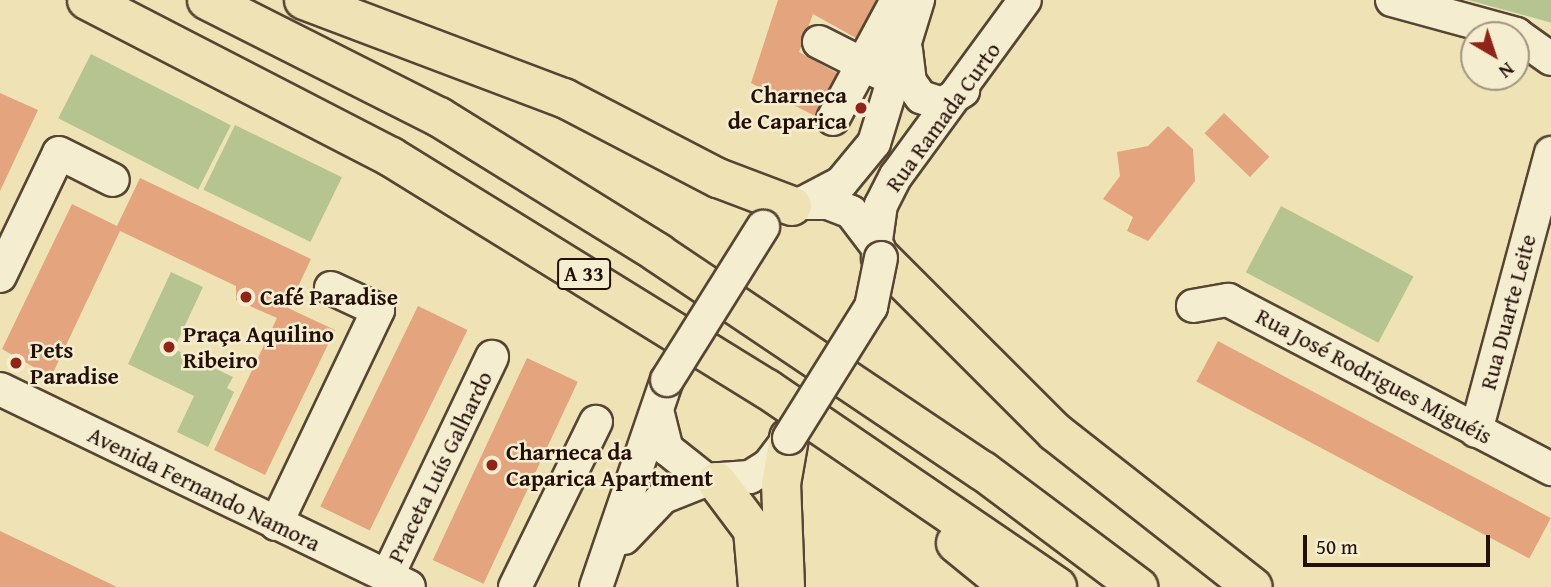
<!DOCTYPE html>
<meta charset="utf-8">
<style>
body{margin:0}
#map{position:relative;width:1551px;height:587px;overflow:hidden;background:#efe3b6;font-family:"Gentium Book Plus",serif}
div>[style]{position:absolute}
[style*='--x']{left:calc(var(--x)*1px);top:calc(var(--y)*1px);width:calc(var(--w)*1px);rotate:calc(var(--a)*1deg)}
.green>*{inset:0;background:#b6c491;transform-origin:0 0}
.building>*{inset:0;background:#e3a47e;transform-origin:0 0}
.roads{filter:drop-shadow(2px 0 #574534) drop-shadow(-2px 0 #574534) drop-shadow(0 2px #574534) drop-shadow(0 -2px #574534)}
.minor>*{height:32px;margin:-16px;padding:0 16px;transform-origin:16px;border-radius:16px;background:#f5edd0}
.highway>*{height:38px;margin:-19px;padding:0 19px;transform-origin:19px;border-radius:19px;background:#efe3b6}
.bridges{filter:drop-shadow(2px 0 #574534) drop-shadow(-2px 0 #574534) drop-shadow(0 2px #574534) drop-shadow(0 -2px #574534)}
.minor-bridge>*{height:32px;margin:-16px;padding:0 16px;transform-origin:16px;border-radius:16px;background:#f5edd0}
.dots>*{width:19px;height:19px;translate:-50% -50%;box-sizing:border-box;border:4px solid #f5edd0;border-radius:50%}
span{translate:-50% -50%;white-space:nowrap;text-align:center;line-height:1.15;-webkit-text-stroke:5px #f5edd0;paint-order:stroke}
.shield-label span{padding:2px 5px;background:#f5edd0;border:2px solid;border-radius:5px;-webkit-text-stroke-width:0}
.shield-label{font-size:21px;color:#241008;font-weight:700}
.poi-label{font-size:23px;color:#241008;font-weight:700}
.right{translate:-100% -50%;text-align:right}
.left{translate:0 -50%;text-align:left}
.street-label{font-size:23px;color:#241008}
.north{position:absolute;left:1460px;top:21px;width:70px;height:70px;box-sizing:border-box;background:#f5edd0;border:2px solid #a19580;border-radius:50%;rotate:141deg;font-size:19px;font-weight:700;line-height:28px;text-align:center;color:#241008}
.north::after{content:'';display:block;margin:auto;width:24px;height:32px;background:#8f2418;clip-path:polygon(50% 0,100% 100%,50% 72%,0 100%)}
.scale{position:absolute;left:1303px;top:535px;width:187px;height:32px;box-sizing:border-box;border:4px solid #241008;border-top:0;padding-left:9px;font-size:21px;line-height:24px;white-space:nowrap;color:#241008;-webkit-text-stroke:5px #f5edd0;paint-order:stroke}
</style>
<div id="map">
<div class="green">
<div style="clip-path:polygon(1468px 0,1551px 0,1551px 23px,1549px 22px)"></div>
<div style="left:91px;top:54px;width:157px;height:72px;rotate:27deg"></div>
<div style="left:235px;top:125px;width:119px;height:72px;rotate:26deg"></div>
<div style="left:1281px;top:206px;width:150px;height:75px;rotate:28deg"></div>
<div style="clip-path:polygon(171px 272px,203px 287px,174px 349px,233px 377px,227px 388px,234px 392px,208px 447px,177px 432px,194px 396px,128px 364px)"></div>
</div>
<div class="building">
<div style="clip-path:polygon(778px 0,876px 0,856px 38px,813px 14px,799px 52px,837px 73px,815px 116px,751px 83px)"></div>
<div style="clip-path:polygon(0 93px,38px 110px,0 191px)"></div>
<div style="left:1224px;top:113px;width:63px;height:28px;rotate:44deg"></div>
<div style="clip-path:polygon(1168px 126px,1193px 149px,1195px 181px,1148px 241px,1127px 231px,1133px 217px,1103px 199px,1120px 176px,1117px 152px,1148px 146px)"></div>
<div style="clip-path:polygon(140px 178px,311px 259px,288px 308px,335px 330px,265px 475px,214px 450px,277px 318px,236px 300px,236px 286px,120px 231px,51px 377px,2px 349px,72px 204px,117px 226px)"></div>
<div style="left:418px;top:306px;width:55px;height:223px;rotate:26deg"></div>
<div style="left:1218px;top:341px;width:377px;height:46px;rotate:28deg"></div>
<div style="left:527px;top:358px;width:56px;height:223px;rotate:25deg"></div>
<div style="clip-path:polygon(0 531px,59px 559px,117px 587px,0 587px)"></div>
</div>
<div class="roads">
<div class="minor">
<div style="--x:1392;--y:0;--w:129;--a:15.3"></div>
<div style="--x:1516;--y:34;--w:43;--a:35.5"></div>
<div style="--x:819;--y:42;--w:68;--a:26.9"></div>
<div style="--x:906;--y:50;--w:32;--a:83"></div>
<div style="--x:910;--y:82;--w:19;--a:54"></div>
<div style="--x:921;--y:97;--w:22;--a:18"></div>
<div style="--x:942;--y:104;--w:25;--a:-32"></div>
<div style="--x:833;--y:119;--w:135;--a:-61.7"></div>
<div style="--x:802;--y:203;--w:26;--a:0"></div>
<div style="--x:828;--y:203;--w:25;--a:21"></div>
<div style="--x:851;--y:212;--w:46;--a:52.9"></div>
<div style="--x:803;--y:203;--w:43;--a:-27.8"></div>
<div style="--x:841;--y:183;--w:52;--a:-50.5"></div>
<div style="--x:874;--y:143;--w:150;--a:-72.9"></div>
<div style="--x:876;--y:240;--w:35;--a:-82"></div>
<div style="--x:881;--y:205;--w:33;--a:-63"></div>
<div style="--x:896;--y:176;--w:218;--a:-53.8"></div>
<div style="--x:0;--y:276;--w:136;--a:-64.4"></div>
<div style="--x:59;--y:153;--w:60;--a:26.6"></div>
<div style="--x:1193;--y:306;--w:36;--a:-10"></div>
<div style="--x:1228;--y:300;--w:365;--a:27.6"></div>
<div style="--x:0;--y:389;--w:454;--a:25.8"></div>
<div style="--x:658;--y:414;--w:36;--a:76"></div>
<div style="--x:667;--y:449;--w:50;--a:38.5"></div>
<div style="--x:706;--y:480;--w:44;--a:-3.9"></div>
<div style="--x:750;--y:477;--w:22;--a:-32"></div>
<div style="--x:769;--y:465;--w:34;--a:-53"></div>
<div style="--x:1476;--y:431;--w:288;--a:-74.9"></div>
<div style="--x:276;--y:524;--w:237;--a:-64.5"></div>
<div style="--x:378;--y:310;--w:52;--a:-154.9"></div>
<div style="--x:624;--y:538;--w:57;--a:-46.4"></div>
<div style="--x:663;--y:497;--w:46;--a:-21.6"></div>
<div style="--x:387;--y:577;--w:244;--a:-64.5"></div>
<div style="--x:515;--y:587;--w:184;--a:-63.9"></div>
<div style="--x:596;--y:587;--w:219;--a:-71.1"></div>
</div>
<div class="highway">
<div style="--x:87;--y:0;--w:342;--a:27.3"></div>
<div style="--x:391;--y:157;--w:442;--a:31.7"></div>
<div style="--x:767;--y:389;--w:351;--a:34.3"></div>
<div style="--x:207;--y:0;--w:260;--a:26.8"></div>
<div style="--x:439;--y:117;--w:258;--a:31.8"></div>
<div style="--x:658;--y:253;--w:391;--a:33.9"></div>
<div style="--x:983;--y:471;--w:194;--a:36.8"></div>
<div style="--x:304;--y:0;--w:278;--a:20.7"></div>
<div style="--x:564;--y:98;--w:174;--a:27.5"></div>
<div style="--x:718;--y:178;--w:79;--a:20.7"></div>
<div style="--x:881;--y:258;--w:246;--a:45"></div>
<div style="--x:1055;--y:432;--w:251;--a:38.1"></div>
<div style="--x:717;--y:482;--w:60;--a:53.1"></div>
<div style="--x:753;--y:530;--w:57;--a:85"></div>
<div style="--x:956;--y:543;--w:70;--a:39.2"></div>
<div style="--x:785;--y:587;--w:103;--a:-92.2"></div>
<div style="--x:781;--y:484;--w:47;--a:-80.1"></div>
</div>
</div>
<div class="bridges">
<div class="minor-bridge">
<div style="--x:667;--y:380;--w:181;--a:-57.9"></div>
<div style="--x:789;--y:438;--w:155;--a:-58"></div>
<div style="--x:871;--y:307;--w:50;--a:-78.5"></div>
</div>
</div>
<div class="dots">
<div style="left:861px;top:108px;background:#8f2418"></div>
<div style="left:246px;top:297px;background:#8f2418"></div>
<div style="left:169px;top:347px;background:#8f2418"></div>
<div style="left:16px;top:363px;background:#8f2418"></div>
<div style="left:492px;top:465px;background:#8f2418"></div>
</div>
<div class="shield-label">
<span style="left:584px;top:274px">A 33</span>
</div>
<div class="poi-label">
<span class="right" style="left:847px;top:108px">Charneca<br>de Caparica</span>
<span class="left" style="left:260px;top:297px">Café Paradise</span>
<span class="left" style="left:183px;top:347px">Praça Aquilino<br>Ribeiro</span>
<span class="left" style="left:30px;top:363px">Pets<br>Paradise</span>
<span class="left" style="left:506px;top:465px">Charneca da<br>Caparica Apartment</span>
</div>
<div class="street-label">
<span style="left:943px;top:117px;rotate:-54deg">Rua Ramada Curto</span>
<span style="left:1508px;top:312px;rotate:-75deg">Rua Duarte Leite</span>
<span style="left:1374px;top:376px;rotate:28deg">Rua José Rodrigues Miguéis</span>
<span style="left:440px;top:467px;rotate:-64deg">Praceta Luís Galhardo</span>
<span style="left:204px;top:489px;rotate:26deg">Avenida Fernando Namora</span>
</div>
<div class="north">N</div>
<div class="scale">50 m</div>
</div>
